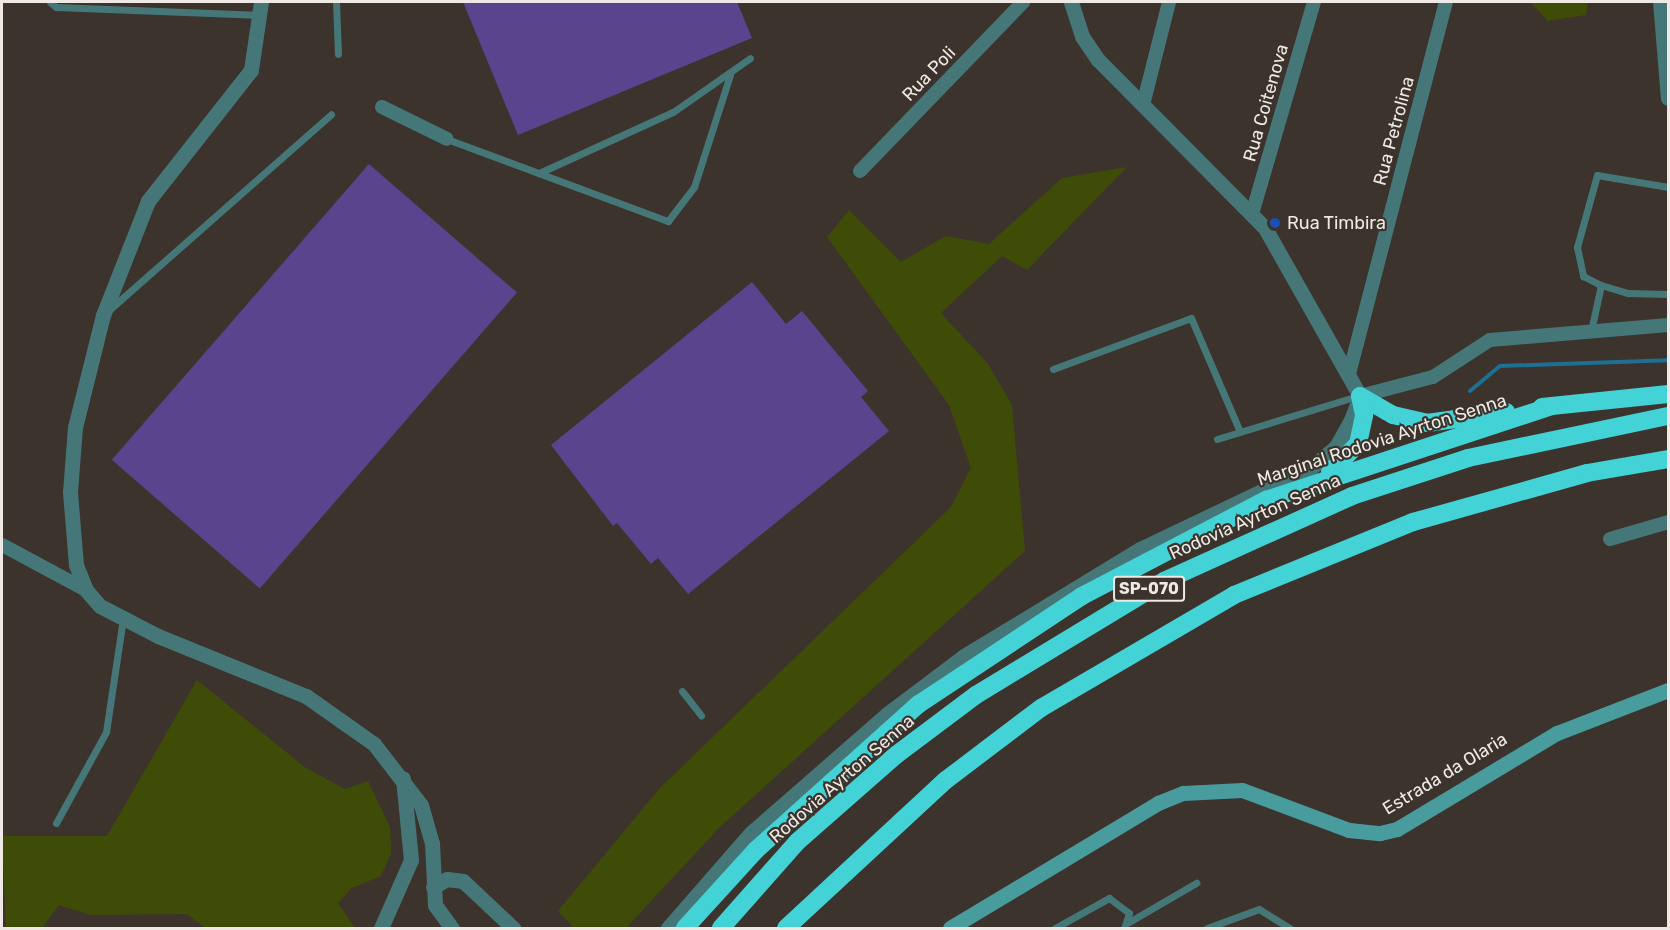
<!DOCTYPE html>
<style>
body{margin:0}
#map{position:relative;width:1670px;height:930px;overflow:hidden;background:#3b332c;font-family:Rubik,sans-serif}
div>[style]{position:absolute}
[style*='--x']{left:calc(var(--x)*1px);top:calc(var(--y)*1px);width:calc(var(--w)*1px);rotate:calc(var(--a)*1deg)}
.green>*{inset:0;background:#3f4c07}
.stream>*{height:4px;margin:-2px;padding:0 2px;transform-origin:2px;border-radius:2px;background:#1e6f94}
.building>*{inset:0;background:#5a448d;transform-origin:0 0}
.service>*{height:7px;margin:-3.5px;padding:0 3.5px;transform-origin:3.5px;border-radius:3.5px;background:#467778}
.minor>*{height:14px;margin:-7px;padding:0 7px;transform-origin:7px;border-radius:7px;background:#467778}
.tertiary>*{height:15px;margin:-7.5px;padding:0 7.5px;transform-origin:7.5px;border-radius:7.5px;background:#467778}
.secondary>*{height:15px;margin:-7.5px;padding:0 7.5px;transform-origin:7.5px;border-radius:7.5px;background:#499c9e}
.motorway>*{height:18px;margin:-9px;padding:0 9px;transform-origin:9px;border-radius:9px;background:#43d2d6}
.dots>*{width:16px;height:16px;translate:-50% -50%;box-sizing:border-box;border:3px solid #3b332c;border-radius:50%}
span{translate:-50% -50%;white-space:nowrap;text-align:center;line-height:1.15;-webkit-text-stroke:4.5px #3b332c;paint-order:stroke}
.shield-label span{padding:2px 4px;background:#3b332c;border:2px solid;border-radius:4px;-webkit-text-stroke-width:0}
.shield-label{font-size:16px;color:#eee9e4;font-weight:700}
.street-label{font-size:18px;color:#eee9e4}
.poi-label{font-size:18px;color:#eee9e4}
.left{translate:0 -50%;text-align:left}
.frame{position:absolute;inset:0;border:3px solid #eee9e4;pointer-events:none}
</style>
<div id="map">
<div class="green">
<div style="clip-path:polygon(1530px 2px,1588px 2px,1586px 15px,1548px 21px)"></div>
<div style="clip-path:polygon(1127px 167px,1027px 270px,1002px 256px,941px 313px,988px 364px,1012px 405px,1025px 551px,719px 828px,626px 928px,574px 928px,558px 911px,660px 788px,951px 507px,971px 468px,949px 405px,827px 237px,849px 210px,901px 262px,946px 236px,989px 244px,1062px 178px)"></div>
<div style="clip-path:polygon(197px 680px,306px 768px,345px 789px,368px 781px,390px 827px,391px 853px,381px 876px,352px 888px,338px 903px,355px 928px,206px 928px,186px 914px,90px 915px,59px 905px,42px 928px,6px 928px,2px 836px,107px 836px)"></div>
</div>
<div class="stream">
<div style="--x:1470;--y:391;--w:39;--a:-40"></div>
<div style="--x:1500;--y:366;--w:168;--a:-2"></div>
</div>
<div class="building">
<div style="clip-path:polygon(463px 2px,737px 2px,752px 38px,518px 135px)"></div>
<div style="left:369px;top:164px;width:196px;height:392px;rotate:41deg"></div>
<div style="clip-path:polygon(752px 282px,786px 324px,802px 311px,868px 391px,861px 397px,889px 431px,688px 594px,658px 558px,651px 564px,617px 523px,613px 526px,551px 445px)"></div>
</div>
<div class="service">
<div style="--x:50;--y:2;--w:8;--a:40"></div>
<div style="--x:56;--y:7;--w:204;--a:2.2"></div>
<div style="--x:336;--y:2;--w:52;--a:87.8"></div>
<div style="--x:447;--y:139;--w:236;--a:20.4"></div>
<div style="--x:668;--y:221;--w:43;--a:-52.6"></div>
<div style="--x:694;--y:187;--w:118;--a:-72.2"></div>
<div style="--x:539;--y:173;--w:147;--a:-24.5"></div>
<div style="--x:673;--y:112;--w:94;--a:-35"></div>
<div style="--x:1668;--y:187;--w:72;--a:-170.4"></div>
<div style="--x:1597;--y:175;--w:75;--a:105.5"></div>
<div style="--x:1577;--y:247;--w:30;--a:78"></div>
<div style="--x:1583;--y:276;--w:20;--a:27"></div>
<div style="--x:1601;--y:285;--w:28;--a:17"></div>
<div style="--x:1628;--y:293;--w:40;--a:1.4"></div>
<div style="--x:109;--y:310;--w:296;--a:-41.4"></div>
<div style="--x:1591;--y:331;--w:47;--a:-77.7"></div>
<div style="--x:1053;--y:369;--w:147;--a:-20.3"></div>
<div style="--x:1191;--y:318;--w:124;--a:66.7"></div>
<div style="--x:1217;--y:439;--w:147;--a:-17"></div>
<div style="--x:682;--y:691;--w:31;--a:52"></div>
<div style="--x:56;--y:823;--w:104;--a:-61.2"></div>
<div style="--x:106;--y:732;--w:115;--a:-81.5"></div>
<div style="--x:1129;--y:922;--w:78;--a:-30.2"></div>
<div style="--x:1055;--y:928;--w:62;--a:-29.1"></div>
<div style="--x:1109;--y:898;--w:25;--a:37"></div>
<div style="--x:1129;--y:913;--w:16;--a:108"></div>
<div style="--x:1207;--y:928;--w:55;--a:-20.1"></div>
<div style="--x:1259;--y:909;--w:36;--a:32"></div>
</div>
<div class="minor">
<div style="--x:1660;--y:2;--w:97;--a:85.3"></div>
<div style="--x:1143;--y:105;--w:106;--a:-75.8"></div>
<div style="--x:382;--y:107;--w:72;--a:26.2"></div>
<div style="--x:860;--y:171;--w:235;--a:-46"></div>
<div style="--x:1252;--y:214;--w:221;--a:-73.7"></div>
<div style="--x:1349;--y:374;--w:384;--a:-75.4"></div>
<div style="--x:1360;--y:396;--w:75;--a:-14.6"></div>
<div style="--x:1433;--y:377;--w:68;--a:-33"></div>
<div style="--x:1490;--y:340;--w:179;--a:-4.8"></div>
<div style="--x:1610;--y:539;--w:60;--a:-16.3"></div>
<div style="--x:2;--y:545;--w:95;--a:28.2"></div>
</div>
<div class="tertiary">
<div style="--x:261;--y:2;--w:69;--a:98.4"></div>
<div style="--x:251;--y:70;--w:167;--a:128.2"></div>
<div style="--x:148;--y:201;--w:123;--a:111.5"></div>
<div style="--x:103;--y:315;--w:115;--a:104"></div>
<div style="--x:75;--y:427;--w:65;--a:94.4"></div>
<div style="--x:70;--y:492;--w:73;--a:85.3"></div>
<div style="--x:76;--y:565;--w:27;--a:68"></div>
<div style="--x:86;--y:590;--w:21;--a:49"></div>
<div style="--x:100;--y:606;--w:65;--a:27.3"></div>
<div style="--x:158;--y:636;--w:160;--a:22.1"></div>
<div style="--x:306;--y:696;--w:83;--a:35.2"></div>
<div style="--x:374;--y:744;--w:77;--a:52.4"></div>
<div style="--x:421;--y:805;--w:40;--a:74"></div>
<div style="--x:432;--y:843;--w:62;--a:87.2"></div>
<div style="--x:435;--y:905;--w:29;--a:54"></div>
<div style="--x:433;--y:887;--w:16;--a:-30"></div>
<div style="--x:447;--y:879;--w:16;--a:7"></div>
<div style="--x:463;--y:881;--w:69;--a:43.2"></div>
<div style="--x:381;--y:928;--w:74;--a:-66.2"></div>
<div style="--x:411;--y:860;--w:82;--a:-95.6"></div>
<div style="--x:668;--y:928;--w:126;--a:-48.9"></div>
<div style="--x:751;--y:833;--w:181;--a:-41.2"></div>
<div style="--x:887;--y:714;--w:96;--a:-37"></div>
<div style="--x:964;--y:656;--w:206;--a:-31.3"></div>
<div style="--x:1140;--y:549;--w:191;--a:-25.5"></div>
<div style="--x:1312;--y:467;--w:31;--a:-40"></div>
<div style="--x:1336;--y:447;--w:31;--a:-61"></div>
<div style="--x:1351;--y:420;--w:26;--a:-69"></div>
<div style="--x:1360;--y:396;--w:193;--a:-119.5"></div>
<div style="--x:1265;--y:228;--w:237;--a:-134.8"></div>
<div style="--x:1098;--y:60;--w:29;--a:-124"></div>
<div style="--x:1082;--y:36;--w:36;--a:-108"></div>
</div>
<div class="secondary">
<div style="--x:950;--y:928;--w:243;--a:-31"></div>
<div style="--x:1158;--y:803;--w:27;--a:-22"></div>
<div style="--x:1183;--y:793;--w:59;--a:-2.9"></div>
<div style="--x:1242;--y:790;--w:114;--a:20.5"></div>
<div style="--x:1349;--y:830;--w:31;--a:6"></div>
<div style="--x:1380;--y:833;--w:17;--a:-13"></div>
<div style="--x:1397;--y:829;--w:187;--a:-31"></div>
<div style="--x:1557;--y:733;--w:119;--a:-21.2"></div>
</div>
<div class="motorway">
<div style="--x:1360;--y:396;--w:38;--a:30"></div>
<div style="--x:1393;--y:415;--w:35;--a:13"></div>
<div style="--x:1427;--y:423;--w:80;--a:-7.9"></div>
<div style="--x:1542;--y:407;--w:127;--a:-5.9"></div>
<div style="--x:1330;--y:472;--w:40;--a:-45"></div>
<div style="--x:1358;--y:444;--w:30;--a:-78"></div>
<div style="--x:1364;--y:415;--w:19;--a:-102"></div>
<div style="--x:685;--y:928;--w:105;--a:-47.7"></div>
<div style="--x:756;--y:850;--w:219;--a:-41.9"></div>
<div style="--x:919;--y:704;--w:196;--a:-33.5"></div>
<div style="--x:1082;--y:596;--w:208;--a:-27.6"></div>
<div style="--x:1266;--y:500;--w:301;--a:-18.2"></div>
<div style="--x:721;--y:928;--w:115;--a:-48.5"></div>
<div style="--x:797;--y:842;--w:132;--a:-41.3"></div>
<div style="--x:896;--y:755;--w:100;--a:-36.9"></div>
<div style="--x:976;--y:695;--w:220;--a:-31.2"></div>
<div style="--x:1164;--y:581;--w:206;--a:-24.3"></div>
<div style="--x:1352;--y:496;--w:122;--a:-18.1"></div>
<div style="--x:1468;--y:458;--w:204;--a:-11.9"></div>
<div style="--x:786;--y:928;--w:218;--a:-42.8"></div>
<div style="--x:946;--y:780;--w:119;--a:-37.2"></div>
<div style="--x:1041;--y:708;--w:224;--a:-30.3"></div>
<div style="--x:1234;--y:595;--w:193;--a:-22.2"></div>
<div style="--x:1413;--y:522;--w:181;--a:-15.7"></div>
<div style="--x:1587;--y:473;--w:82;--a:-9.8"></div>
</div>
<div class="dots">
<div style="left:1275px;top:223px;background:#1a4fb4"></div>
</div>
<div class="shield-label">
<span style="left:1149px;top:589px">SP-070</span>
</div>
<div class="street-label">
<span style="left:929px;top:74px;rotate:-46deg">Rua Poli</span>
<span style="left:1266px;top:103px;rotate:-74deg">Rua Coitenova</span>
<span style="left:1394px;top:131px;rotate:-75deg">Rua Petrolina</span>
<span style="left:1382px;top:440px;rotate:-18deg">Marginal Rodovia Ayrton Senna</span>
<span style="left:1255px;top:517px;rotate:-24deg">Rodovia Ayrton Senna</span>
<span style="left:1445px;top:774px;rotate:-31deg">Estrada da Olaria</span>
<span style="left:842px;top:779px;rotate:-41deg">Rodovia Ayrton Senna</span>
</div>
<div class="poi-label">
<span class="left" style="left:1287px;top:223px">Rua Timbira</span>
</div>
<div class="frame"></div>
</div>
